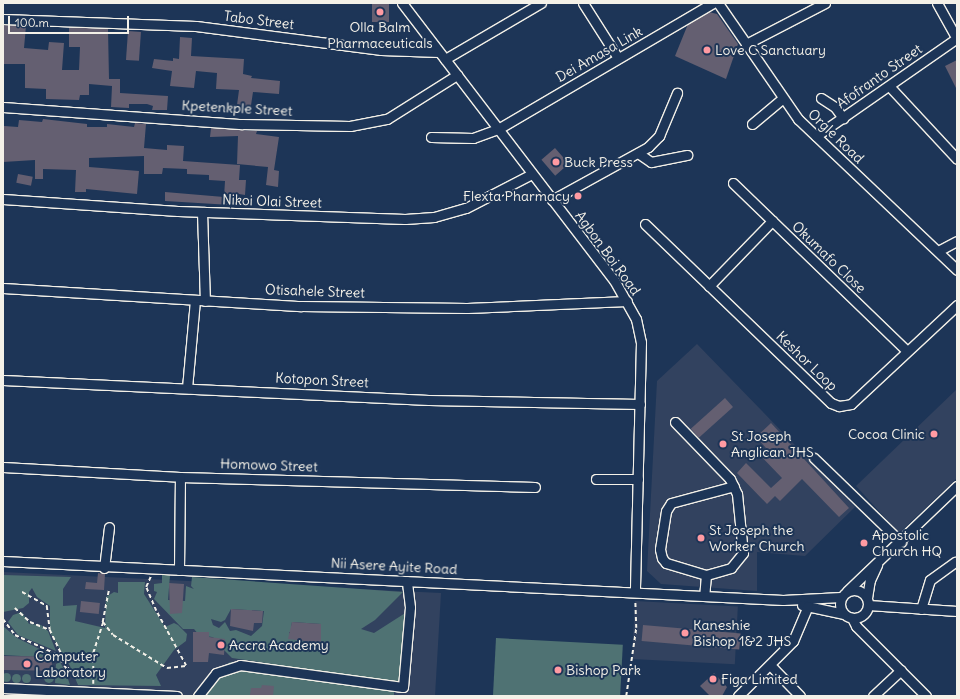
<!DOCTYPE html>
<style>
body{margin:0}
#map{position:relative;width:960px;height:699px;overflow:hidden;background:#1d3557;font-family:Delius,sans-serif}
div>[style]{position:absolute}
[style*='--x']{left:calc(var(--x)*1px);top:calc(var(--y)*1px);width:calc(var(--w)*1px);rotate:calc(var(--a)*1deg)}
.built>*{inset:0;background:#32425f;transform-origin:0 0}
.green>*{inset:0;background:#4f7273;transform-origin:0 0}
.round{border-radius:50%}
.building>*{inset:0;background:#645f71;transform-origin:0 0}
.path>*{height:1.5px;margin-top:-0.75px;transform-origin:0;background:repeating-linear-gradient(90deg,#f4f1e8 0 4px,transparent 0 7px)}
.roads{filter:drop-shadow(1px 0 #f4f1e8) drop-shadow(-1px 0 #f4f1e8) drop-shadow(0 1px #f4f1e8) drop-shadow(0 -1px #f4f1e8)}
.minor>*{height:9px;margin:-4.5px;padding:0 4.5px;transform-origin:4.5px;border-radius:4.5px;background:#1d3557}
.minor>.ring{margin:-4.5px;padding:0;box-sizing:content-box;background:none;border:9px solid #1d3557;border-radius:50%}
.dots>*{width:11px;height:11px;translate:-50% -50%;box-sizing:border-box;border:2px solid #1d3557;border-radius:50%}
span{translate:-50% -50%;white-space:nowrap;text-align:center;line-height:1.15;-webkit-text-stroke:4px #1d3557;paint-order:stroke}
.street-label{font-size:14px;color:#f4f1e8}
.poi-label{font-size:14px;color:#f4f1e8}
.left{translate:0 -50%;text-align:left}
.right{translate:-100% -50%;text-align:right}
.frame{position:absolute;inset:0;border:4px solid #f4f1e8;pointer-events:none}
.scale{position:absolute;left:8px;top:16px;width:121px;height:18px;box-sizing:border-box;border:2px solid #f4f1e8;border-top:0;padding-left:5px;font-size:12px;line-height:14px;white-space:nowrap;color:#f4f1e8;-webkit-text-stroke:3px #1d3557;paint-order:stroke}
</style>
<div id="map">
<div class="built">
<div style="clip-path:polygon(697px 344px,855px 507px,805px 556px,757px 552px,757px 591px,661px 584px,647px 571px,657px 381px)"></div>
<div style="clip-path:polygon(957px 389px,957px 478px,899px 533px,856px 486px)"></div>
<div style="clip-path:polygon(3px 572px,441px 593px,435px 696px,3px 696px)"></div>
<div style="left:635px;top:601px;width:103px;height:58px;rotate:3deg"></div>
</div>
<div class="green">
<div style="clip-path:polygon(3px 575px,71px 577px,63px 589px,63px 606px,77px 605px,75px 621px,105px 628px,106px 597px,114px 592px,118px 593px,118px 582px,145px 582px,144px 594px,165px 627px,174px 623px,178px 625px,187px 634px,186px 641px,174px 650px,156px 675px,161px 686px,78px 685px,70px 666px,50px 633px,50px 606px,37px 597px,32px 588px,29px 592px,29px 603px,23px 608px,3px 612px)"></div>
<div style="clip-path:polygon(evenodd,162px 575px,170px 575px,168px 600px,185px 601px,186px 586px,194px 589px,191px 586px,192px 577px,403px 592px,375px 620px,361px 629px,374px 633px,410px 610px,400px 681px,394px 683px,368px 679px,394px 691px,394px 696px,197px 696px,214px 673px,230px 662px,325px 672px,232px 658px,222px 648px,221px 641px,212px 637px,199px 635px,194px 629px,183px 629px,154px 599px,157px 592px,154px 591px,154px 584px,162px 583px,162px 575px,231px 609px,247px 610px,247px 616px,251px 620px,252px 610px,264px 611px,262px 626px,251px 636px,236px 630px,230px 631px,225px 622px,219px 628px,213px 625px,211px 619px,221px 622px,225px 620px,231px 609px,162px 575px,292px 622px,321px 624px,321px 644px,310px 644px,290px 634px,289px 632px,294px 632px,291px 628px,292px 622px)"></div>
<div style="clip-path:polygon(22px 612px,29px 624px,41px 625px,48px 631px,56px 651px,18px 635px,8px 622px,13px 615px)"></div>
<div style="clip-path:polygon(4px 627px,17px 638px,58px 658px,3px 655px)"></div>
<div style="left:496px;top:638px;width:127px;height:58px;rotate:3deg"></div>
<div style="clip-path:polygon(60px 662px,66px 673px,70px 685px,55px 683px,56px 664px)"></div>
<div class="round" style="left:1.5px;top:672.5px;width:9px;height:9px"></div>
<div class="round" style="left:44px;top:673px;width:10px;height:10px"></div>
<div class="round" style="left:21.5px;top:673.5px;width:9px;height:9px"></div>
<div class="round" style="left:11.5px;top:673.5px;width:9px;height:9px"></div>
</div>
<div class="building">
<div style="left:372px;top:3px;width:17px;height:19px"></div>
<div style="clip-path:polygon(709px 12px,717px 14px,738px 44px,726px 79px,675px 56px,688px 24px)"></div>
<div style="clip-path:polygon(3px 25px,26px 26px,24px 48px,48px 50px,49px 42px,64px 43px,62px 70px,79px 70px,80px 47px,69px 47px,69px 27px,108px 29px,109px 79px,120px 79px,120px 93px,168px 96px,167px 110px,152px 110px,153px 106px,147px 104px,129px 104px,129px 108px,111px 107px,112px 86px,89px 84px,89px 95px,80px 95px,79px 100px,46px 99px,46px 89px,25px 88px,25px 64px,3px 64px)"></div>
<div style="left:128px;top:31px;width:13px;height:29px;rotate:4deg"></div>
<div style="clip-path:polygon(180px 37px,192px 38px,191px 56px,244px 59px,243px 74px,252px 76px,251px 78px,280px 81px,279px 94px,253px 92px,250px 112px,238px 113px,227px 112px,228px 104px,237px 105px,239px 90px,216px 89px,217px 73px,196px 71px,194px 88px,170px 86px,172px 71px,152px 68px,154px 59px,173px 61px,173px 58px,179px 59px)"></div>
<div style="clip-path:polygon(957px 60px,957px 90px,945px 66px)"></div>
<div style="clip-path:polygon(43px 119px,87px 124px,87px 127px,107px 127px,107px 124px,134px 127px,135px 123px,146px 124px,144px 148px,167px 150px,167px 145px,184px 146px,183px 161px,240px 165px,239px 180px,246px 180px,245px 195px,239px 194px,238px 204px,231px 205px,165px 201px,165px 192px,224px 197px,225px 181px,209px 180px,209px 175px,187px 174px,187px 169px,163px 168px,162px 174px,144px 174px,144px 156px,89px 158px,89px 167px,139px 171px,137px 194px,86px 189px,86px 192px,75px 192px,76px 170px,43px 169px,43px 179px,35px 179px,35px 160px,3px 162px,4px 126px,18px 127px,19px 120px,42px 122px)"></div>
<div style="clip-path:polygon(211px 128px,257px 131px,256px 134px,279px 137px,274px 170px,279px 171px,278px 187px,266px 185px,268px 167px,237px 164px,238px 136px,210px 137px)"></div>
<div style="left:555px;top:148px;width:21px;height:18px;rotate:49deg"></div>
<div style="left:18px;top:174px;width:15px;height:9px;rotate:11deg"></div>
<div style="left:725px;top:398px;width:12px;height:46px;rotate:48deg"></div>
<div style="clip-path:polygon(771px 423px,849px 508px,839px 517px,802px 479px,780px 501px,775px 496px,767px 504px,737px 473px,746px 463px,771px 488px,782px 478px,759px 454px,766px 448px,756px 437px)"></div>
<div style="clip-path:polygon(98px 573px,105px 574px,104px 590px,85px 589px,86px 582px,97px 583px)"></div>
<div style="clip-path:polygon(169px 583px,184px 584px,182px 613px,170px 614px)"></div>
<div style="left:81px;top:601px;width:19px;height:11px;rotate:6deg"></div>
<div style="clip-path:polygon(231px 609px,263px 611px,262px 623px,254px 623px,253px 631px,230px 626px)"></div>
<div style="clip-path:polygon(292px 622px,321px 624px,321px 643px,288px 639px)"></div>
<div style="left:643px;top:625px;width:98px;height:16px;rotate:5deg"></div>
<div style="clip-path:polygon(193px 632px,209px 632px,209px 637px,225px 639px,224px 655px,209px 653px,208px 662px,193px 662px)"></div>
<div style="left:3px;top:656px;width:49px;height:14px;rotate:1deg"></div>
<div style="clip-path:polygon(714px 673px,727px 687px,722px 696px,710px 696px,700px 686px)"></div>
<div style="clip-path:polygon(262px 685px,274px 686px,273px 696px,250px 695px,251px 688px,261px 688px)"></div>
</div>
<div class="path">
<div style="--x:109;--y:591;--w:32;--a:101"></div>
<div style="--x:103;--y:622;--w:16;--a:52"></div>
<div style="--x:113;--y:635;--w:63;--a:31.4"></div>
<div style="--x:167;--y:668;--w:19;--a:-6"></div>
<div style="--x:186;--y:666;--w:63;--a:-118.6"></div>
<div style="--x:156;--y:611;--w:26;--a:-113"></div>
<div style="--x:146;--y:587;--w:12;--a:-66"></div>
<div style="--x:22;--y:592;--w:29;--a:29"></div>
<div style="--x:47;--y:606;--w:24;--a:83"></div>
<div style="--x:50;--y:630;--w:47;--a:64.5"></div>
<div style="--x:15;--y:608;--w:21;--a:43"></div>
<div style="--x:30;--y:622;--w:22;--a:22"></div>
<div style="--x:3;--y:619;--w:20;--a:53"></div>
<div style="--x:15;--y:635;--w:45;--a:24.9"></div>
<div style="--x:56;--y:654;--w:19;--a:54"></div>
<div style="--x:93;--y:684;--w:31;--a:-90"></div>
<div style="--x:93;--y:653;--w:33;--a:-72"></div>
<div style="--x:626;--y:696;--w:69;--a:-81.6"></div>
<div style="--x:636;--y:628;--w:27;--a:-92"></div>
</div>
<div class="roads">
<div class="minor">
<div style="--x:402;--y:3;--w:349;--a:52.6"></div>
<div style="--x:614;--y:280;--w:45;--a:60.6"></div>
<div style="--x:636;--y:319;--w:24;--a:78"></div>
<div style="--x:641;--y:342;--w:250;--a:91.4"></div>
<div style="--x:583;--y:3;--w:65;--a:57.5"></div>
<div style="--x:718;--y:3;--w:141;--a:55.4"></div>
<div style="--x:798;--y:119;--w:219;--a:43.5"></div>
<div style="--x:937;--y:3;--w:41;--a:60.9"></div>
<div style="--x:3;--y:19;--w:193;--a:2.1"></div>
<div style="--x:196;--y:26;--w:187;--a:7.4"></div>
<div style="--x:381;--y:50;--w:58;--a:2"></div>
<div style="--x:746;--y:44;--w:89;--a:-27.4"></div>
<div style="--x:445;--y:59;--w:111;--a:-30.3"></div>
<div style="--x:890;--y:87;--w:98;--a:47.1"></div>
<div style="--x:821;--y:98;--w:17;--a:33"></div>
<div style="--x:835;--y:107;--w:14;--a:54"></div>
<div style="--x:3;--y:107;--w:240;--a:4.1"></div>
<div style="--x:242;--y:124;--w:108;--a:1.1"></div>
<div style="--x:350;--y:126;--w:38;--a:-11"></div>
<div style="--x:387;--y:119;--w:83;--a:-32.2"></div>
<div style="--x:752;--y:124;--w:39;--a:-40"></div>
<div style="--x:816;--y:136;--w:172;--a:-34.8"></div>
<div style="--x:431;--y:137;--w:42;--a:1.4"></div>
<div style="--x:473;--y:138;--w:27;--a:-20"></div>
<div style="--x:498;--y:129;--w:249;--a:-30.4"></div>
<div style="--x:638;--y:153;--w:16;--a:35"></div>
<div style="--x:651;--y:162;--w:37;--a:-11"></div>
<div style="--x:733;--y:183;--w:240;--a:44"></div>
<div style="--x:3;--y:199;--w:175;--a:3.9"></div>
<div style="--x:178;--y:211;--w:227;--a:2"></div>
<div style="--x:405;--y:219;--w:29;--a:-4"></div>
<div style="--x:434;--y:217;--w:33;--a:-16"></div>
<div style="--x:466;--y:208;--w:74;--a:-27.3"></div>
<div style="--x:552;--y:200;--w:110;--a:-28.9"></div>
<div style="--x:648;--y:147;--w:16;--a:-45"></div>
<div style="--x:659;--y:136;--w:47;--a:-67.3"></div>
<div style="--x:202;--y:212;--w:89;--a:88.1"></div>
<div style="--x:645;--y:224;--w:258;--a:43.9"></div>
<div style="--x:831;--y:403;--w:9;--a:21"></div>
<div style="--x:839;--y:406;--w:12;--a:-9"></div>
<div style="--x:851;--y:404;--w:145;--a:-43"></div>
<div style="--x:938;--y:251;--w:21;--a:-28"></div>
<div style="--x:709;--y:286;--w:91;--a:-45.9"></div>
<div style="--x:3;--y:288;--w:299;--a:3.5"></div>
<div style="--x:301;--y:306;--w:166;--a:0.7"></div>
<div style="--x:467;--y:308;--w:160;--a:-2.5"></div>
<div style="--x:3;--y:380;--w:426;--a:2.7"></div>
<div style="--x:429;--y:400;--w:211;--a:1.1"></div>
<div style="--x:187;--y:388;--w:88;--a:-84.8"></div>
<div style="--x:675;--y:422;--w:79;--a:46"></div>
<div style="--x:730;--y:479;--w:17;--a:65"></div>
<div style="--x:737;--y:494;--w:59;--a:84.2"></div>
<div style="--x:743;--y:553;--w:19;--a:129"></div>
<div style="--x:731;--y:568;--w:26;--a:164"></div>
<div style="--x:706;--y:575;--w:21;--a:95"></div>
<div style="--x:814;--y:458;--w:121;--a:44"></div>
<div style="--x:3;--y:467;--w:177;--a:3.2"></div>
<div style="--x:180;--y:477;--w:355;--a:1.6"></div>
<div style="--x:596;--y:479;--w:42;--a:0"></div>
<div style="--x:3;--y:561;--w:781;--a:2.86"></div>
<div style="--x:783;--y:600;--w:58;--a:-3"></div>
<div style="--x:104;--y:568;--w:41;--a:-83"></div>
<div style="--x:179;--y:570;--w:93;--a:-89.4"></div>
<div style="--x:706;--y:575;--w:42;--a:-163.3"></div>
<div style="--x:666;--y:563;--w:6;--a:-129"></div>
<div style="--x:662;--y:558;--w:9;--a:-103"></div>
<div style="--x:660;--y:549;--w:38;--a:-81"></div>
<div style="--x:666;--y:511;--w:9;--a:-58"></div>
<div style="--x:671;--y:503;--w:65;--a:-15.1"></div>
<div class="ring" style="left:840px;top:590px;width:19px;height:19px"></div>
<div style="--x:847;--y:591;--w:152;--a:-43.7"></div>
<div style="--x:867;--y:598;--w:18;--a:-81"></div>
<div style="--x:870;--y:580;--w:17;--a:-65"></div>
<div style="--x:802;--y:605;--w:43;--a:12.1"></div>
<div style="--x:868;--y:605;--w:89;--a:3.9"></div>
<div style="--x:921;--y:609;--w:30;--a:-73"></div>
<div style="--x:930;--y:580;--w:31;--a:-36"></div>
<div style="--x:852;--y:618;--w:9;--a:63"></div>
<div style="--x:856;--y:626;--w:99;--a:45"></div>
<div style="--x:770;--y:665;--w:43;--a:45.9"></div>
<div style="--x:3;--y:688;--w:174;--a:2.6"></div>
<div style="--x:198;--y:696;--w:29;--a:-52"></div>
<div style="--x:216;--y:673;--w:25;--a:-18"></div>
<div style="--x:240;--y:665;--w:164;--a:7.7"></div>
<div style="--x:403;--y:687;--w:80;--a:-85"></div>
<div style="--x:410;--y:607;--w:26;--a:-97"></div>
<div style="--x:738;--y:696;--w:78;--a:-45"></div>
<div style="--x:793;--y:641;--w:38;--a:-67"></div>
<div style="--x:873;--y:696;--w:38;--a:-43"></div>
</div>
</div>
<div class="dots">
<div style="left:380px;top:12px;background:#ff9aa2"></div>
<div style="left:707px;top:50px;background:#ff9aa2"></div>
<div style="left:556px;top:162px;background:#ff9aa2"></div>
<div style="left:578px;top:196px;background:#ff9aa2"></div>
<div style="left:934px;top:434px;background:#ff9aa2"></div>
<div style="left:723px;top:444px;background:#ff9aa2"></div>
<div style="left:701px;top:538px;background:#ff9aa2"></div>
<div style="left:864px;top:543px;background:#ff9aa2"></div>
<div style="left:685px;top:633px;background:#ff9aa2"></div>
<div style="left:221px;top:645px;background:#ff9aa2"></div>
<div style="left:27px;top:664px;background:#ff9aa2"></div>
<div style="left:558px;top:670px;background:#ff9aa2"></div>
<div style="left:713px;top:679px;background:#ff9aa2"></div>
</div>
<div class="street-label">
<span style="left:259px;top:20px;rotate:7deg">Tabo Street</span>
<span style="left:599px;top:54px;rotate:-30deg">Dei Amasa Link</span>
<span style="left:879px;top:76px;rotate:-35deg">Afofranto Street</span>
<span style="left:237px;top:108px;rotate:3deg">Kpetenkple Street</span>
<span style="left:836px;top:136px;rotate:44deg">Orgle Road</span>
<span style="left:272px;top:201px;rotate:2deg">Nikoi Olai Street</span>
<span style="left:608px;top:253px;rotate:54deg">Agbon Boi Road</span>
<span style="left:829px;top:257px;rotate:44deg">Okumafo Close</span>
<span style="left:315px;top:291px;rotate:2deg">Otisahele Street</span>
<span style="left:807px;top:361px;rotate:44deg">Keshor Loop</span>
<span style="left:322px;top:380px;rotate:3deg">Kotopon Street</span>
<span style="left:269px;top:465px;rotate:2deg">Homowo Street</span>
<span style="left:394px;top:566px;rotate:3deg">Nii Asere Ayite Road</span>
</div>
<div class="poi-label">
<span style="left:380px;top:35px">Olla Balm<br>Pharmaceuticals</span>
<span class="left" style="left:715px;top:50px">Love C Sanctuary</span>
<span class="left" style="left:564px;top:162px">Buck Press</span>
<span class="right" style="left:570px;top:196px">Flexta Pharmacy</span>
<span class="right" style="left:925px;top:434px">Cocoa Clinic</span>
<span class="left" style="left:731px;top:444px">St Joseph<br>Anglican JHS</span>
<span class="left" style="left:709px;top:538px">St Joseph the<br>Worker Church</span>
<span class="left" style="left:872px;top:543px">Apostolic<br>Church HQ</span>
<span class="left" style="left:693px;top:633px">Kaneshie<br>Bishop 1&amp;2 JHS</span>
<span class="left" style="left:229px;top:645px">Accra Academy</span>
<span class="left" style="left:35px;top:664px">Computer<br>Laboratory</span>
<span class="left" style="left:566px;top:670px">Bishop Park</span>
<span class="left" style="left:721px;top:679px">Figa Limited</span>
</div>
<div class="frame"></div>
<div class="scale">100 m</div>
</div>
